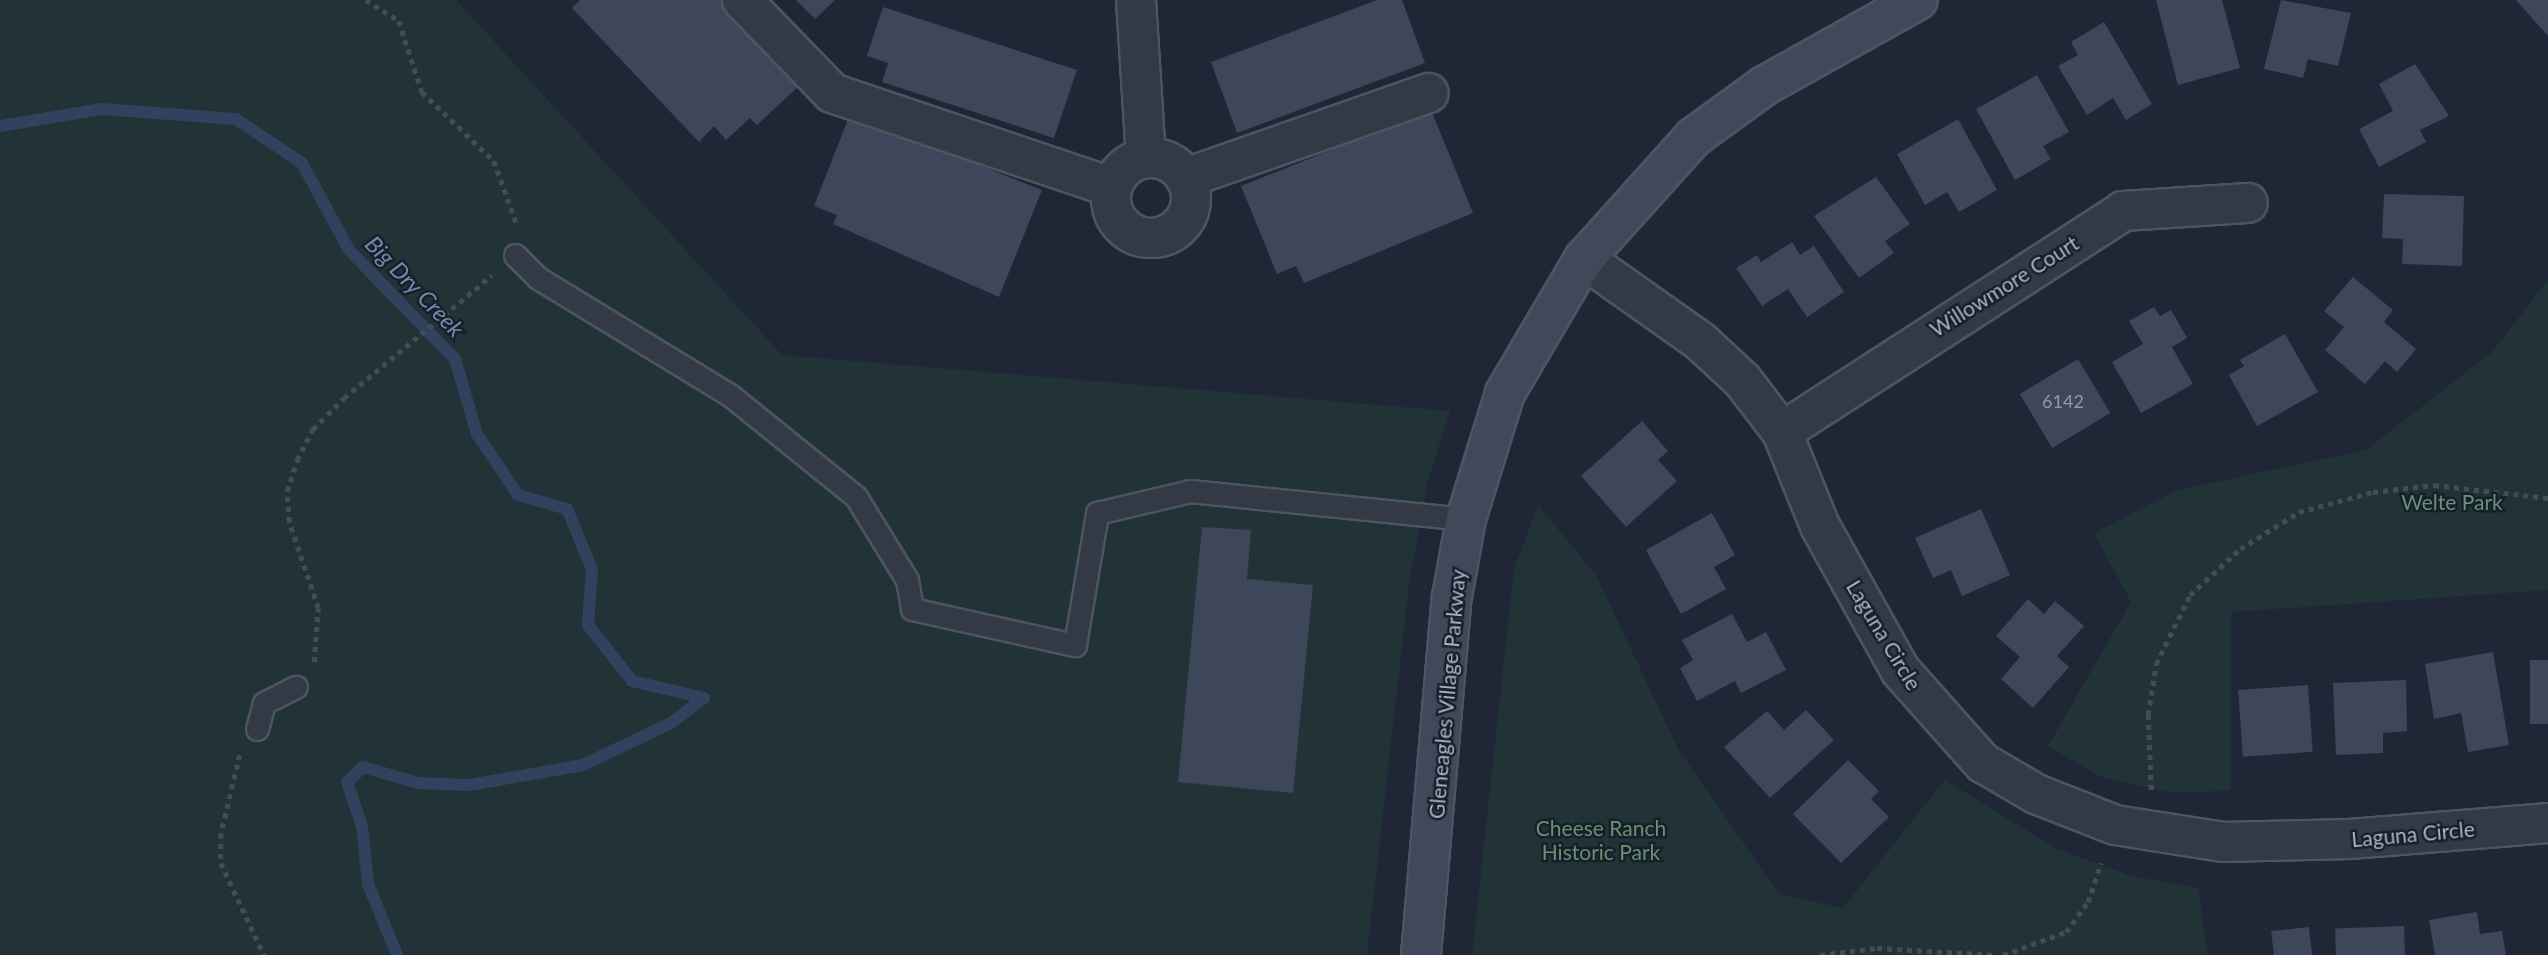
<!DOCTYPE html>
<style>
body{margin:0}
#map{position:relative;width:2548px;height:955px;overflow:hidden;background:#1f2736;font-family:Lato,sans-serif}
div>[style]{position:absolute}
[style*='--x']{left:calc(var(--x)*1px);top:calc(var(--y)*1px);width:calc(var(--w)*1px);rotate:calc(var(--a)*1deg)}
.green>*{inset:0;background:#213337}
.stream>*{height:12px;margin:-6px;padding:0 6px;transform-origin:6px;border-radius:6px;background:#32425e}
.building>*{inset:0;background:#3d4759;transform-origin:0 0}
.path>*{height:4.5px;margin-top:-2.25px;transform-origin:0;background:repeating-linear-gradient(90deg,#3f5054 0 5px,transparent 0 10px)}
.roads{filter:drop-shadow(2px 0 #4d5462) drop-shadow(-2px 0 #4d5462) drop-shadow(0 2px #4d5462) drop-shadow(0 -2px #4d5462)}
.lane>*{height:21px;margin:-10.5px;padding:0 10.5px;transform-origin:10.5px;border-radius:10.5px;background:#333a46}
.street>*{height:38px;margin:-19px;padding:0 19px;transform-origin:19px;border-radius:19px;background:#333a46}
.street>.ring{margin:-19px;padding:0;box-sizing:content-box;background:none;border:38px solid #333a46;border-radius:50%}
.secondary>*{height:38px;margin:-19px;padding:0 19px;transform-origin:19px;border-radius:19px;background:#414859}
span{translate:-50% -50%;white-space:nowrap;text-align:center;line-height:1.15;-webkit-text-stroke:5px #181f2b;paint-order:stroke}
.number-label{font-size:18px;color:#9099a9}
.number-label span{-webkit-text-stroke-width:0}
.street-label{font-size:21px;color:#acb4c4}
.park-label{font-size:21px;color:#659372}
.water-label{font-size:23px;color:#7489ac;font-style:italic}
</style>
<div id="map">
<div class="green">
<div style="clip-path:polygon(0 0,456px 0,782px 355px,1450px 411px,1428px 480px,1409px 584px,1367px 955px,0 955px)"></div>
<div style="clip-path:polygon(2548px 280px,2548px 590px,2231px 612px,2231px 791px,2170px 792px,2101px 777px,2048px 746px,2131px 602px,2094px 533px,2178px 490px,2366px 450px,2492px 352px)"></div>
<div style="clip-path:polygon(1538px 505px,1596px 575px,1678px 749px,1779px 894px,1843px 908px,1945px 780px,2055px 848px,2131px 876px,2198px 888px,2208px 955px,1472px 955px,1514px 569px)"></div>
</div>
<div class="stream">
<div style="--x:0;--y:126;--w:103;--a:-9.5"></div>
<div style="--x:102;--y:109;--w:134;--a:4.3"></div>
<div style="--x:236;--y:119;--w:79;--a:33.7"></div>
<div style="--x:302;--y:163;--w:99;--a:61.6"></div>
<div style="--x:349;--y:250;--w:152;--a:45.8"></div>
<div style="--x:455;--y:359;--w:78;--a:73.7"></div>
<div style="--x:477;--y:434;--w:73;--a:56.1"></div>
<div style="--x:518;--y:495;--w:51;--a:15.9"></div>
<div style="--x:567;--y:509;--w:65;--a:67.4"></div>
<div style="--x:592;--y:569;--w:56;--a:94.1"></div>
<div style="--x:588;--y:625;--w:71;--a:51.8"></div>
<div style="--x:632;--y:681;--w:74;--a:13.3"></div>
<div style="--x:704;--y:698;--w:41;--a:142.9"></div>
<div style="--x:671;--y:723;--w:98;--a:154.5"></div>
<div style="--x:583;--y:765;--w:116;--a:170"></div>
<div style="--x:469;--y:785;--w:51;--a:-177.8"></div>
<div style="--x:418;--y:783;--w:57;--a:-163.8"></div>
<div style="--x:363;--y:767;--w:22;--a:137"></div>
<div style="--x:347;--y:782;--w:46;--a:71.2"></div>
<div style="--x:362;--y:826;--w:58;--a:84.1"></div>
<div style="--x:368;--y:884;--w:77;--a:67.8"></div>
</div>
<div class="building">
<div style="clip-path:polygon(580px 0,722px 0,801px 84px,757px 125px,750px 118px,726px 140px,714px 126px,699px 142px,572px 8px)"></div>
<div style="clip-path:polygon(796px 0,835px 0,815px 19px)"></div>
<div style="clip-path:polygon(1377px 0,1402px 0,1425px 63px,1237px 133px,1211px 62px)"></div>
<div style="clip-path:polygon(2156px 0,2222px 0,2240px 68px,2178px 85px)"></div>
<div style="clip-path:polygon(2281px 0,2351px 13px,2338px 66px,2308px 59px,2303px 78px,2264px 69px)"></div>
<div style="clip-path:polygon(2516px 0,2548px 0,2548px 36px)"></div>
<div style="clip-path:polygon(883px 7px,1077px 70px,1054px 138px,882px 82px,888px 63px,867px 56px)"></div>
<div style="clip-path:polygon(2104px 22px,2152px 104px,2126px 120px,2113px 98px,2087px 115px,2058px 66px,2078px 55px,2071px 42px)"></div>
<div style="clip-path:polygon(2415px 64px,2449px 116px,2420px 130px,2426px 142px,2379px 167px,2359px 129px,2393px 111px,2379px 84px)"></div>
<div style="clip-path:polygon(2037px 75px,2069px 132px,2043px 146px,2051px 159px,2015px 180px,1976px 109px)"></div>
<div style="clip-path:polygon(1431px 110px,1473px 213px,1304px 283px,1296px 266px,1277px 274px,1241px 186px)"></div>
<div style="clip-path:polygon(850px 114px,1042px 190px,999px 297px,833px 224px,837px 215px,814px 206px)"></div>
<div style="clip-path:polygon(1958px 119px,1997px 190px,1959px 212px,1947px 192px,1925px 205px,1897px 154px)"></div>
<div style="clip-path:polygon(1876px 177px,1910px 224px,1885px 241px,1894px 253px,1859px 278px,1814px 216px)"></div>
<div style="clip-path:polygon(2384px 194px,2464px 196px,2462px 266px,2402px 264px,2403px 239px,2382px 238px)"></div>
<div style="clip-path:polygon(1792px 242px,1800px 255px,1814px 246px,1844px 292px,1807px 317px,1788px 289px,1762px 306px,1736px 268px,1757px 255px,1761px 262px)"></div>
<div style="clip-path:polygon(2353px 277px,2393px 310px,2384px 322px,2416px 349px,2397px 372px,2385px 361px,2365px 384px,2325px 350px,2344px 327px,2324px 311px)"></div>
<div style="clip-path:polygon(2154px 307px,2160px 316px,2171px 310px,2187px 338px,2172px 347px,2193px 384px,2141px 413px,2112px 362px,2143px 344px,2129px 321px)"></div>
<div style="clip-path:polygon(2285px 334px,2318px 392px,2257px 426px,2229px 375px,2244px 366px,2240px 360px)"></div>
<div style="left:2078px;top:359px;width:63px;height:68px;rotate:59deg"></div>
<div style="clip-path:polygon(1642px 421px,1668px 451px,1658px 460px,1677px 481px,1626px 527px,1581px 476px)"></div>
<div style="clip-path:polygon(1981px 509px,2010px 575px,1962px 596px,1951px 570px,1933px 578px,1915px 538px)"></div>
<div style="clip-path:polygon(1712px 513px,1735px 555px,1714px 567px,1726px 589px,1681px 614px,1646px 550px)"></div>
<div style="clip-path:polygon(1202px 527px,1251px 530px,1247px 579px,1313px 585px,1293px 793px,1178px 782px)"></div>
<div style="clip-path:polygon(2028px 599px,2044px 614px,2055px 601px,2084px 626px,2057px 656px,2069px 667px,2033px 708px,2001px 679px,2020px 657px,1996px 636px)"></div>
<div style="clip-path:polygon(1732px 614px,1747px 642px,1766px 632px,1786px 670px,1741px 693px,1735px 681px,1697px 701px,1680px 668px,1693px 660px,1682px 640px)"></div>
<div style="clip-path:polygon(2493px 652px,2509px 745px,2468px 752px,2461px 713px,2434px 719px,2425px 664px)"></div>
<div style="left:2548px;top:660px;width:64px;height:18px;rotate:90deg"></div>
<div style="clip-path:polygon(2406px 680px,2407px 731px,2383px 733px,2383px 753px,2336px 755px,2333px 683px)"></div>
<div style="left:2308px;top:685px;width:67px;height:70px;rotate:86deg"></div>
<div style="clip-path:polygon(1806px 710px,1834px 740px,1770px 798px,1724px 747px,1767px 711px,1784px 730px)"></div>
<div style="clip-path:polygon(1848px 760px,1879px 791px,1871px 799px,1889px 817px,1841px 863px,1793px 814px)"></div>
<div style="clip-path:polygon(2477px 912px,2480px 934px,2502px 931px,2506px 955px,2435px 955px,2429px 920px)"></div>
<div style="left:2404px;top:926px;width:29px;height:69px;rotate:88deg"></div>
<div style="clip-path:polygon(2309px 927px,2312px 955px,2274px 955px,2271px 931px)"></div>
</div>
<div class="path">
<div style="--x:366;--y:0;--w:39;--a:32"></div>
<div style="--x:399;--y:21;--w:75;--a:72.1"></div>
<div style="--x:422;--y:92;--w:100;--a:43.8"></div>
<div style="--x:494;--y:161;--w:68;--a:70.2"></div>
<div style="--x:314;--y:662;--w:54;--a:-85.8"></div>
<div style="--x:318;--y:608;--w:91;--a:-108.6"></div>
<div style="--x:289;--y:522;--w:31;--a:-94"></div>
<div style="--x:287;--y:491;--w:33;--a:-72"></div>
<div style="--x:297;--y:460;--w:35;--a:-63"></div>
<div style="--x:313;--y:429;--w:44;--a:-45"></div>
<div style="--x:344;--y:398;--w:192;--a:-39.7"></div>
<div style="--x:240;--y:755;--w:81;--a:103.5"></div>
<div style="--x:221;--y:834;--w:29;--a:90"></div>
<div style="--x:221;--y:863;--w:102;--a:64.9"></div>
<div style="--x:2151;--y:790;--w:75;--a:-92.3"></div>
<div style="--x:2148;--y:715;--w:52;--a:-81.1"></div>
<div style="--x:2156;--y:664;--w:77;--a:-63.8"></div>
<div style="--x:2190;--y:595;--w:68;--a:-42.6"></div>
<div style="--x:2240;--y:549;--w:70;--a:-32.1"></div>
<div style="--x:2299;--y:512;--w:77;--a:-15.1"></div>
<div style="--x:2373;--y:492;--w:61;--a:-6.5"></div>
<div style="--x:2434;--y:485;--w:115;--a:6.5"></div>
<div style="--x:1820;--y:955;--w:57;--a:-7"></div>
<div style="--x:1877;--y:948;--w:118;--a:3.4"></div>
<div style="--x:2003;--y:955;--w:67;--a:-20.1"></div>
<div style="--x:2066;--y:932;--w:37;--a:-54"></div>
<div style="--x:2088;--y:902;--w:41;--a:-71.6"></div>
</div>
<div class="roads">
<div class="lane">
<div style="--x:515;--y:255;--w:33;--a:45"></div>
<div style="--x:538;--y:278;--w:226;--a:31.4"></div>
<div style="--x:731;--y:396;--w:161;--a:38.9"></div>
<div style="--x:856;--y:497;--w:97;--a:58.4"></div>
<div style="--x:907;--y:580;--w:29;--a:80"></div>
<div style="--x:912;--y:609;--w:167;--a:12.5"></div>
<div style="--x:1075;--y:645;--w:134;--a:-80.5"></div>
<div style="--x:1097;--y:513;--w:96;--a:-13.3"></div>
<div style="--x:1190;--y:491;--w:277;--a:5.8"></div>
<div style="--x:257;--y:729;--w:27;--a:-75"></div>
<div style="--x:264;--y:703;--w:36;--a:-27"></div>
</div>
<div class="street">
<div style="--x:742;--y:0;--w:129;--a:45.9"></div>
<div style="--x:832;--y:93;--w:295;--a:18.6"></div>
<div style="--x:1136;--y:0;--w:158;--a:86.4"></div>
<div class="ring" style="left:1111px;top:158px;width:42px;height:42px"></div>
<div style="--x:1186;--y:178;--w:257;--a:-19.3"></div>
<div style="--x:1584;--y:259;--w:142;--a:35.3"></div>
<div style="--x:1700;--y:341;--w:59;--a:42.9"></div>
<div style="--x:1743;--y:381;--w:64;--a:52.6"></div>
<div style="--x:1782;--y:432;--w:101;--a:68"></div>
<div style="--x:1820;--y:526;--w:165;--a:60.9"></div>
<div style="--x:1900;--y:670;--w:125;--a:48.3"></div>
<div style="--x:1983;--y:763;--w:61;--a:30.3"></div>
<div style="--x:2036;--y:794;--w:85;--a:21.4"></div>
<div style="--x:2115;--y:825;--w:109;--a:8.9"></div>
<div style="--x:2223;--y:842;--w:127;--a:-1.4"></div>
<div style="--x:2350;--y:839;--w:199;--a:-4.6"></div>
<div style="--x:1782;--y:432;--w:406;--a:-32.9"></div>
<div style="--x:2123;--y:211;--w:125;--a:-3.7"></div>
</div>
<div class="secondary">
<div style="--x:1421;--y:955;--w:359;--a:-85.1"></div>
<div style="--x:1452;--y:597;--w:79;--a:-79.8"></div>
<div style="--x:1466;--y:519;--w:132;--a:-72.8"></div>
<div style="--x:1505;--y:393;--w:156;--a:-59.5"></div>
<div style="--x:1584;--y:259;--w:164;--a:-48"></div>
<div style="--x:1694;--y:137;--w:87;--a:-36.1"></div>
<div style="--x:1764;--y:86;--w:176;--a:-29.2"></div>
</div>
</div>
<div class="number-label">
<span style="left:2063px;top:401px">6142</span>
</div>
<div class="street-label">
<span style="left:2004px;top:286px;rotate:-32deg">Willowmore Court</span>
<span style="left:1884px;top:635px;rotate:59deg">Laguna Circle</span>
<span style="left:1447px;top:694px;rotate:-85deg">Gleneagles Village Parkway</span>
<span style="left:2413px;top:834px;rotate:-5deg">Laguna Circle</span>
</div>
<div class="park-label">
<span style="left:2452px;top:502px">Welte Park</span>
<span style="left:1601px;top:840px">Cheese Ranch<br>Historic Park</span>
</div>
<div class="water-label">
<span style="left:415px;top:286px;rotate:46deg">Big Dry Creek</span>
</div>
</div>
